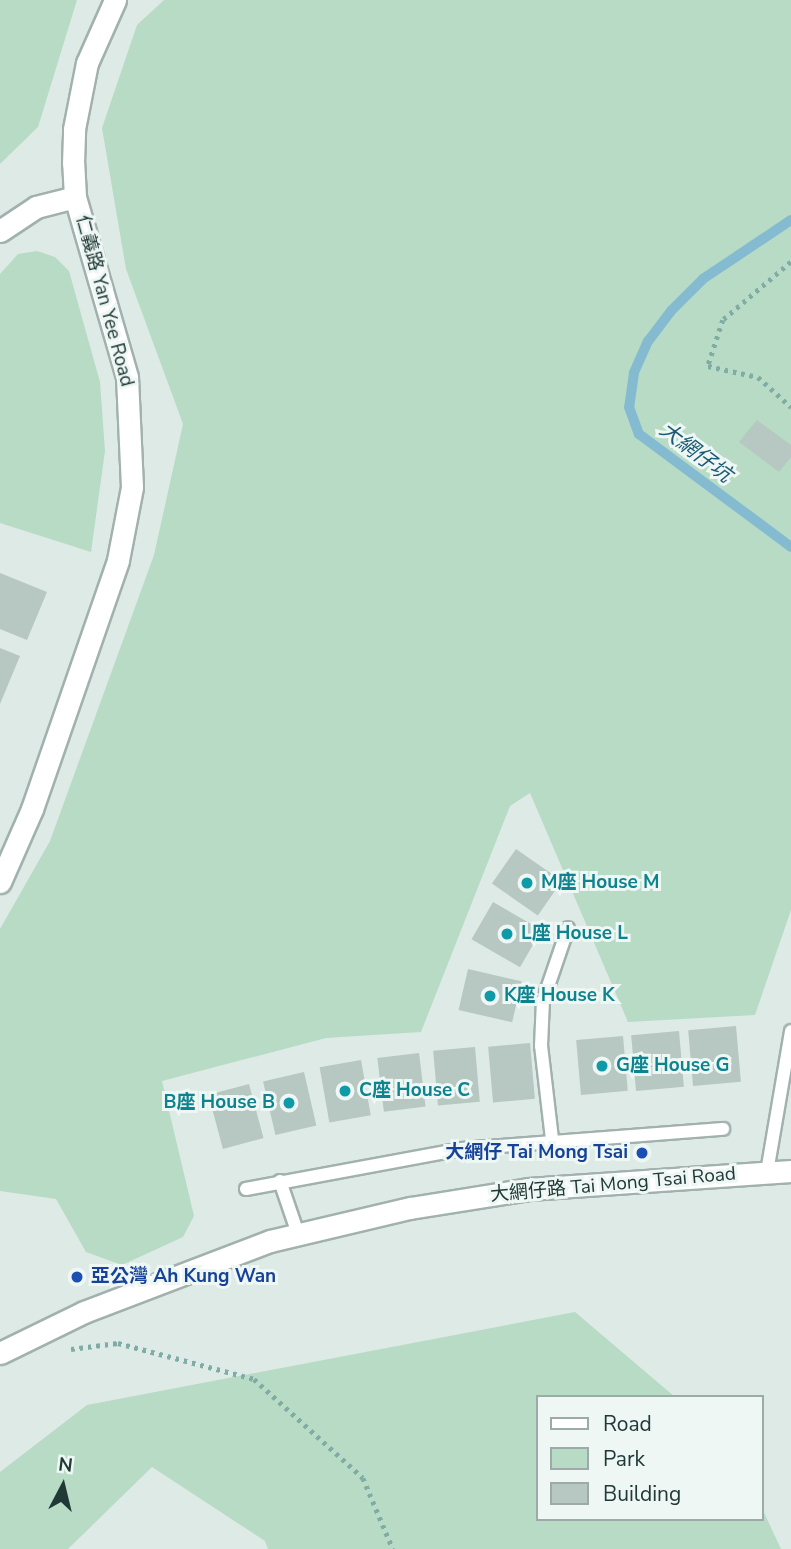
<!DOCTYPE html>
<meta charset="utf-8">
<style>
body{margin:0}
#map{position:relative;width:791px;height:1549px;overflow:hidden;background:#deeae6;font-family:"Nunito Sans","Noto Sans TC",sans-serif}
div>[style]{position:absolute}
[style*='--x']{left:calc(var(--x)*1px);top:calc(var(--y)*1px);width:calc(var(--w)*1px);rotate:calc(var(--a)*1deg)}
.green>*{inset:0;background:#b7dbc5}
.stream>*{height:10px;margin:-5px;padding:0 5px;transform-origin:5px;border-radius:5px;background:#85bbd0}
.building>*{inset:0;background:#b7c7c2;transform-origin:0 0}
.path>*{height:4.5px;margin-top:-2.25px;transform-origin:0;background:repeating-linear-gradient(90deg,#7fada5 0 3.5px,transparent 0 8.5px)}
.roads{filter:drop-shadow(2px 0 #a1b1ae) drop-shadow(-2px 0 #a1b1ae) drop-shadow(0 2px #a1b1ae) drop-shadow(0 -2px #a1b1ae)}
.service>*{height:12px;margin:-6px;padding:0 6px;transform-origin:6px;border-radius:6px;background:#fff}
.minor>*{height:21px;margin:-10.5px;padding:0 10.5px;transform-origin:10.5px;border-radius:10.5px;background:#fff}
.tertiary>*{height:21px;margin:-10.5px;padding:0 10.5px;transform-origin:10.5px;border-radius:10.5px;background:#fff}
.dots>*{width:19px;height:19px;translate:-50% -50%;box-sizing:border-box;border:4px solid #eef7f4;border-radius:50%}
span{translate:-50% -50%;white-space:nowrap;text-align:center;line-height:1.15;-webkit-text-stroke:6px #eef7f4;paint-order:stroke}
.street-label{font-size:19px;color:#203936}
.culture-label{font-size:19px;color:#0d838f;font-weight:700}
.left{translate:0 -50%;text-align:left}
.right{translate:-100% -50%;text-align:right}
.transit-label{font-size:19px;color:#164399;font-weight:700}
.water-label{font-size:21px;color:#1b5a74;font-style:italic}
.legend{position:absolute;left:536px;top:1395px;width:228px;height:126px;box-sizing:border-box;background:#eef7f4;border:2px solid #9caba8;margin:0;padding:9px 12px;list-style:none;font-size:21px;color:#203936}
.legend li{display:flex;align-items:center;gap:14px;height:35px}
.legend b{width:35px;border:2px solid #9caba8}
.north{position:absolute;left:28px;top:1451px;width:70px;height:70px;-webkit-text-stroke:5px #eef7f4;paint-order:stroke;rotate:7deg;font-size:19px;font-weight:700;line-height:28px;text-align:center;color:#203936}
.north::after{content:'';display:block;margin:auto;width:24px;height:32px;background:#203936;clip-path:polygon(50% 0,100% 100%,50% 72%,0 100%)}
</style>
<div id="map">
<div class="green">
<div style="clip-path:polygon(0 0,77px 0,38px 127px,0 164px)"></div>
<div style="clip-path:polygon(164px 0,791px 0,791px 910px,755px 1015px,628px 1022px,530px 793px,510px 806px,421px 1032px,326px 1038px,162px 1081px,194px 1216px,183px 1237px,122px 1265px,86px 1252px,56px 1199px,0 1191px,0 929px,50px 841px,154px 555px,183px 424px,126px 269px,102px 128px,137px 25px)"></div>
<div style="clip-path:polygon(37px 251px,55px 257px,69px 271px,100px 382px,105px 451px,91px 552px,0 523px,0 274px,18px 254px)"></div>
<div style="clip-path:polygon(575px 1312px,675px 1397px,537px 1397px,537px 1519px,761px 1519px,761px 1506px,781px 1549px,268px 1549px,265px 1541px,152px 1467px,68px 1549px,0 1549px,0 1472px,87px 1405px)"></div>
</div>
<div class="stream">
<div style="--x:791;--y:220;--w:106;--a:146.2"></div>
<div style="--x:703;--y:279;--w:45;--a:135"></div>
<div style="--x:671;--y:311;--w:38;--a:127"></div>
<div style="--x:648;--y:341;--w:35;--a:114"></div>
<div style="--x:634;--y:373;--w:34;--a:98"></div>
<div style="--x:629;--y:407;--w:29;--a:70"></div>
<div style="--x:639;--y:434;--w:189;--a:36.6"></div>
</div>
<div class="building">
<div style="clip-path:polygon(757px 420px,791px 445px,791px 457px,779px 472px,739px 442px)"></div>
<div style="clip-path:polygon(0 573px,47px 592px,27px 640px,0 629px)"></div>
<div style="clip-path:polygon(0 648px,20px 656px,0 704px)"></div>
<div style="left:516px;top:849px;width:56px;height:42px;rotate:35deg"></div>
<div style="left:493px;top:902px;width:56px;height:43px;rotate:30deg"></div>
<div style="left:468px;top:969px;width:55px;height:42px;rotate:13deg"></div>
<div style="left:736px;top:1026px;width:56px;height:48px;rotate:85deg"></div>
<div style="left:679px;top:1031px;width:56px;height:48px;rotate:85deg"></div>
<div style="left:623px;top:1036px;width:55px;height:47px;rotate:85deg"></div>
<div style="left:530px;top:1043px;width:56px;height:42px;rotate:85deg"></div>
<div style="left:475px;top:1047px;width:55px;height:42px;rotate:85deg"></div>
<div style="left:419px;top:1053px;width:54px;height:42px;rotate:83deg"></div>
<div style="left:361px;top:1060px;width:56px;height:42px;rotate:80deg"></div>
<div style="left:304px;top:1072px;width:55px;height:42px;rotate:77deg"></div>
<div style="left:249px;top:1084px;width:56px;height:42px;rotate:75deg"></div>
</div>
<div class="path">
<div style="--x:791;--y:262;--w:89;--a:139.5"></div>
<div style="--x:723;--y:320;--w:48;--a:108.1"></div>
<div style="--x:708;--y:366;--w:51;--a:12.4"></div>
<div style="--x:758;--y:377;--w:45;--a:42.3"></div>
<div style="--x:71;--y:1349;--w:47;--a:-7.3"></div>
<div style="--x:118;--y:1343;--w:141;--a:14.8"></div>
<div style="--x:254;--y:1379;--w:147;--a:42.2"></div>
<div style="--x:363;--y:1478;--w:77;--a:67.1"></div>
</div>
<div class="roads">
<div class="service">
<div style="--x:552;--y:1139;--w:94;--a:-96.7"></div>
<div style="--x:541;--y:1046;--w:45;--a:-87.5"></div>
<div style="--x:543;--y:1001;--w:77;--a:-71.1"></div>
<div style="--x:767;--y:1172;--w:143;--a:-80.3"></div>
<div style="--x:280;--y:1181;--w:56;--a:71.2"></div>
<div style="--x:246;--y:1189;--w:219;--a:-10.5"></div>
<div style="--x:461;--y:1149;--w:263;--a:-4.4"></div>
</div>
<div class="minor">
<div style="--x:0;--y:231;--w:43;--a:-33.7"></div>
<div style="--x:36;--y:207;--w:40;--a:-14.4"></div>
<div style="--x:0;--y:882;--w:80;--a:-66.3"></div>
<div style="--x:32;--y:809;--w:263;--a:-70.9"></div>
<div style="--x:118;--y:560;--w:74;--a:-79.1"></div>
<div style="--x:132;--y:487;--w:110;--a:-92.6"></div>
<div style="--x:127;--y:377;--w:187;--a:-106.1"></div>
<div style="--x:75;--y:197;--w:34;--a:-93"></div>
<div style="--x:73;--y:163;--w:34;--a:-88"></div>
<div style="--x:74;--y:129;--w:67;--a:-78.9"></div>
<div style="--x:87;--y:63;--w:69;--a:-66"></div>
</div>
<div class="tertiary">
<div style="--x:0;--y:1353;--w:93;--a:-26"></div>
<div style="--x:84;--y:1312;--w:199;--a:-20.9"></div>
<div style="--x:270;--y:1241;--w:144;--a:-13.3"></div>
<div style="--x:410;--y:1208;--w:120;--a:-9.1"></div>
<div style="--x:528;--y:1189;--w:264;--a:-3.9"></div>
</div>
</div>
<div class="dots">
<div style="left:527px;top:883px;background:#0f9aa8"></div>
<div style="left:507px;top:934px;background:#0f9aa8"></div>
<div style="left:490px;top:996px;background:#0f9aa8"></div>
<div style="left:602px;top:1066px;background:#0f9aa8"></div>
<div style="left:345px;top:1091px;background:#0f9aa8"></div>
<div style="left:289px;top:1103px;background:#0f9aa8"></div>
<div style="left:642px;top:1153px;background:#1a4fb4"></div>
<div style="left:77px;top:1277px;background:#1a4fb4"></div>
</div>
<div class="street-label">
<span style="left:104px;top:301px;rotate:75deg">仁義路 Yan Yee Road</span>
<span style="left:613px;top:1185px;rotate:-5deg">大網仔路 Tai Mong Tsai Road</span>
</div>
<div class="culture-label">
<span class="left" style="left:541px;top:883px">M座 House M</span>
<span class="left" style="left:521px;top:934px">L座 House L</span>
<span class="left" style="left:504px;top:996px">K座 House K</span>
<span class="left" style="left:616px;top:1066px">G座 House G</span>
<span class="left" style="left:359px;top:1091px">C座 House C</span>
<span class="right" style="left:275px;top:1103px">B座 House B</span>
</div>
<div class="transit-label">
<span class="right" style="left:628px;top:1153px">大網仔 Tai Mong Tsai</span>
<span class="left" style="left:91px;top:1277px">亞公灣 Ah Kung Wan</span>
</div>
<div class="water-label">
<span style="left:696px;top:452px;rotate:37deg">大網仔坑</span>
</div>
<ul class="legend">
<li><b style="height:9px;background:#fff"></b>Road</li>
<li><b style="height:19px;background:#b7dbc5"></b>Park</li>
<li><b style="height:19px;background:#b7c7c2"></b>Building</li>
</ul>
<div class="north">N</div>
</div>
